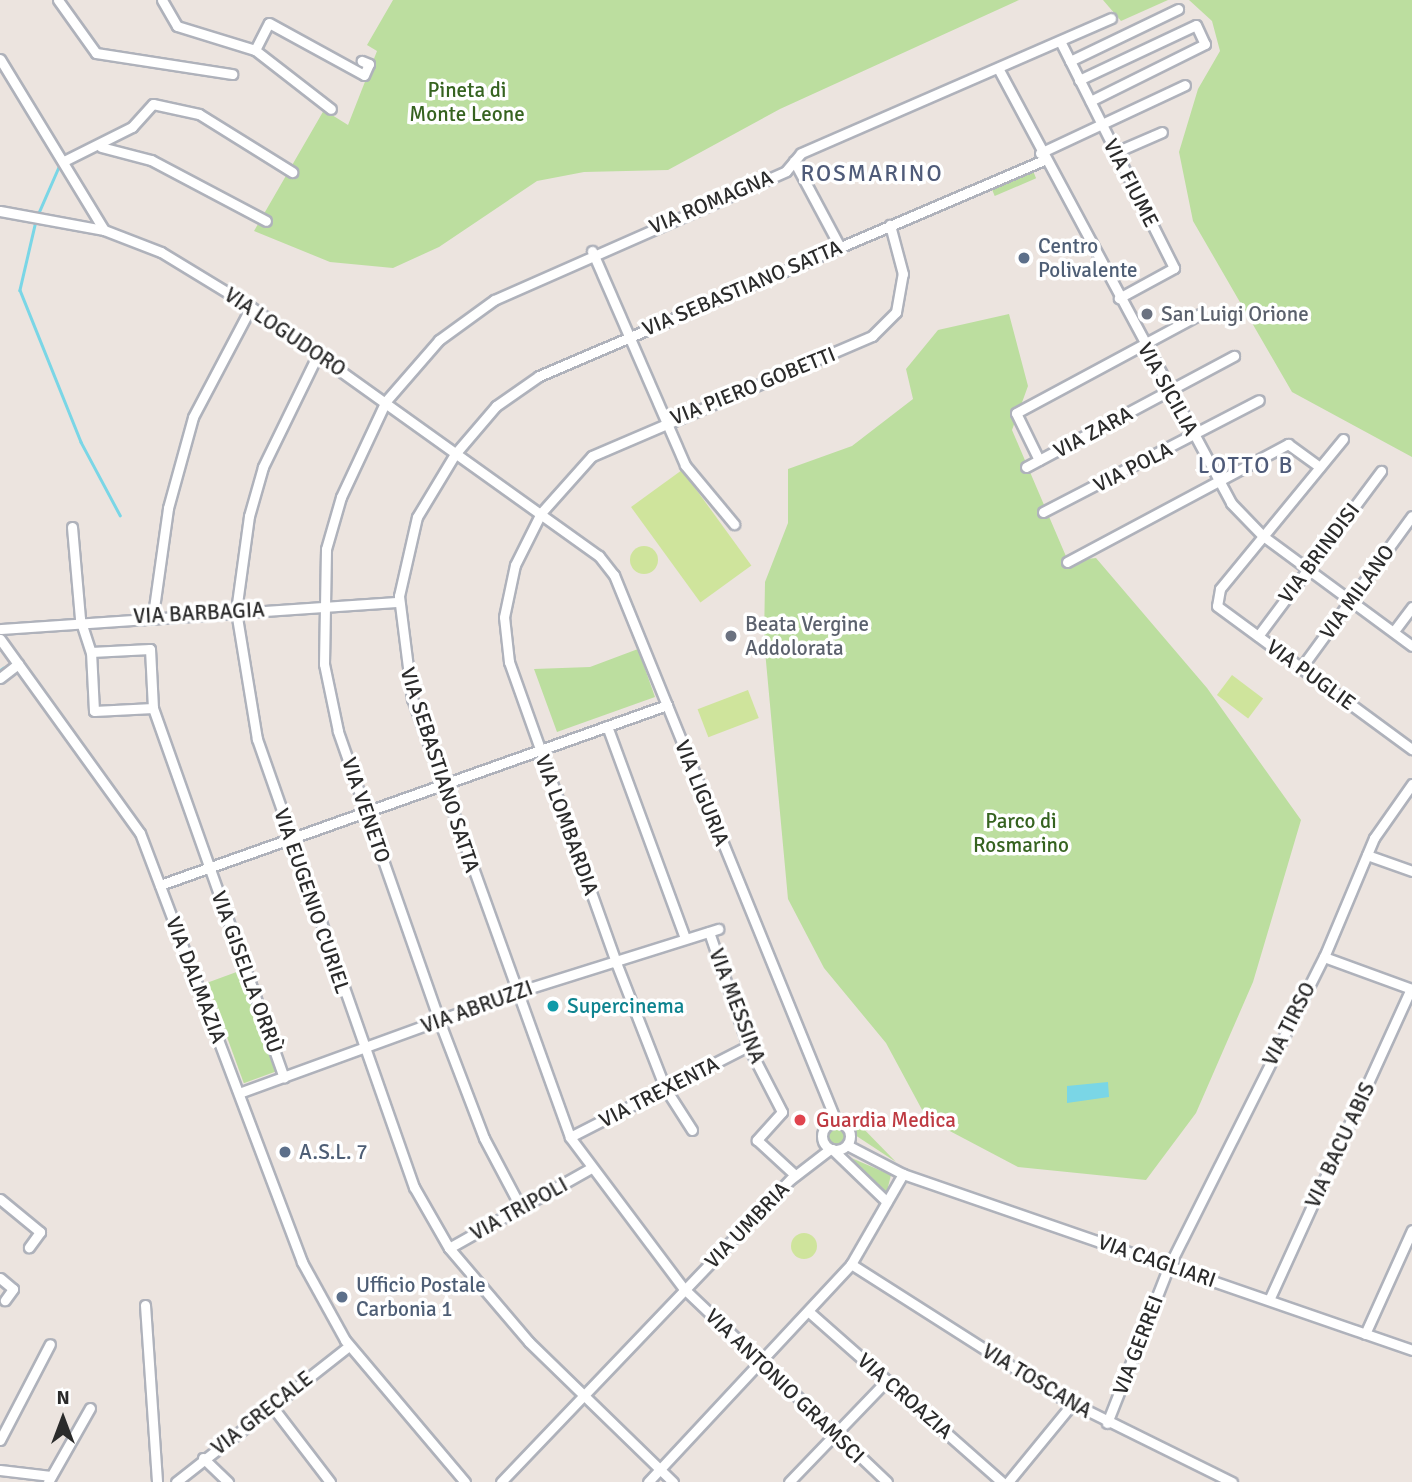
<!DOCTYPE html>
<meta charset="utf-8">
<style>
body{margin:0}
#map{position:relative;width:1412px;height:1482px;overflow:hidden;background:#ece4df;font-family:Signika,sans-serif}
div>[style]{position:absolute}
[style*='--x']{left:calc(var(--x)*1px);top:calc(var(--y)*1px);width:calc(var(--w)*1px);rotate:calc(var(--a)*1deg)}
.green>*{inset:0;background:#bcde9f;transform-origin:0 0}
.round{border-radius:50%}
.pitch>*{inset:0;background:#cfe49c;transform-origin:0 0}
.water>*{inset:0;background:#7ad6e6}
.stream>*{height:2.5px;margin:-1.25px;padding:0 1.25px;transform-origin:1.25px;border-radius:1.25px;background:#7ad6e6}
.roads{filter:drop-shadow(2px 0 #afb2bb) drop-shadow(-2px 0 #afb2bb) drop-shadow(0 2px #afb2bb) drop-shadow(0 -2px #afb2bb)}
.minor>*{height:9px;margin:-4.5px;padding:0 4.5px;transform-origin:4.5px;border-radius:4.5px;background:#fff}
.minor>.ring{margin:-4.5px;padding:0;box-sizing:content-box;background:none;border:9px solid #fff;border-radius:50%}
.dots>*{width:19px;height:19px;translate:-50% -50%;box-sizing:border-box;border:4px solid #fff;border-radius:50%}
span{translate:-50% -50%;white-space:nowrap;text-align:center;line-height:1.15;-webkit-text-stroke:7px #fff;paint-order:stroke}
.park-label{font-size:21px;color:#366320}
.street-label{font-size:21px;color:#2b2b2b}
.service-label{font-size:21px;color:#4e5e75}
.left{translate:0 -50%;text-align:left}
.worship-label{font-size:21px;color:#5b616d}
.culture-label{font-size:21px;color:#0d838f}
.health-label{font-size:21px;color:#be3a42}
.neighbourhood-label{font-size:23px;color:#4f5b79;letter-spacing:2px}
.north{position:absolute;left:28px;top:1384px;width:70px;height:70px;-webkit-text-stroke:5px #fff;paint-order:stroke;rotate:0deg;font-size:19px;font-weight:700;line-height:28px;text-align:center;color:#2b2b2b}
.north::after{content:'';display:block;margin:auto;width:24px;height:32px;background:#2b2b2b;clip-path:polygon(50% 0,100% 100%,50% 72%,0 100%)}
</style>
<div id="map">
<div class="green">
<div style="clip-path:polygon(393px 0,1019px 0,780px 109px,668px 170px,584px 172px,537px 181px,439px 247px,393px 268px,330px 262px,254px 231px,324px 110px,348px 125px,377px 51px,367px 45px)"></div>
<div style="clip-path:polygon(1103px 0,1168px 0,1121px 21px)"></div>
<div style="clip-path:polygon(1189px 0,1412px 0,1412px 457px,1292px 392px,1193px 221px,1179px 152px,1198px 89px,1220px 51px,1212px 21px)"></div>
<div style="left:1033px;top:171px;width:8px;height:45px;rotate:67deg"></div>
<div style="clip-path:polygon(1009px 314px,1028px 386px,1012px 430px,1068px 561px,1096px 558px,1207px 688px,1301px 820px,1253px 982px,1196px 1113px,1146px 1180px,1018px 1167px,927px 1119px,886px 1043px,824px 968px,788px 899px,764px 640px,765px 582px,788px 523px,788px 469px,852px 446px,913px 399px,906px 369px,938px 330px)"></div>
<div style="clip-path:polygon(638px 649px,655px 697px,557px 732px,534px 669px,590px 667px)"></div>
<div style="left:242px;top:970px;width:107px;height:37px;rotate:70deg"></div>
<div style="clip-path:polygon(854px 1119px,896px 1162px,855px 1135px)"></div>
<div class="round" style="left:826px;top:1126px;width:20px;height:20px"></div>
<div style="clip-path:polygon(842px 1154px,891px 1175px,885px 1199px)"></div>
</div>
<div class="pitch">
<div style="left:682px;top:470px;width:118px;height:63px;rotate:54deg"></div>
<div class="round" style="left:630px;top:546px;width:28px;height:28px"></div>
<div style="left:1232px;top:675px;width:39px;height:25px;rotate:37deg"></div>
<div style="left:748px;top:690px;width:30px;height:54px;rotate:69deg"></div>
<div class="round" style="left:791px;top:1233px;width:26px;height:26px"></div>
</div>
<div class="water">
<div style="clip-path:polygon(1108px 1082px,1109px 1097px,1067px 1103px,1067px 1086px)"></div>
</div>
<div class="stream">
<div style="--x:38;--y:214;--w:52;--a:-66.4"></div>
<div style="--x:36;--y:221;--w:71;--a:103.1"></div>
<div style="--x:20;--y:290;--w:164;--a:68.1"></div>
<div style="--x:81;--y:442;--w:83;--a:61.9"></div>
<div style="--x:0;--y:670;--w:4;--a:-34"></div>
</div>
<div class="roads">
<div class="minor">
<div style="--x:58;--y:0;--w:65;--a:54.4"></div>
<div style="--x:96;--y:53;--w:138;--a:8.8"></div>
<div style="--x:162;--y:0;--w:30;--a:60"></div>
<div style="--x:177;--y:26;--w:82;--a:17.1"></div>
<div style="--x:255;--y:50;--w:96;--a:37.8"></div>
<div style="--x:1060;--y:41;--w:254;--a:63.3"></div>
<div style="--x:1174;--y:268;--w:63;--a:151.4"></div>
<div style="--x:255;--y:50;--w:30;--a:-63"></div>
<div style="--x:269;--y:23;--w:108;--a:28.7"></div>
<div style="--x:364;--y:75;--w:12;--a:-66"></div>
<div style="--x:369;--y:64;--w:8;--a:-157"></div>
<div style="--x:0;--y:59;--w:200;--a:58.7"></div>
<div style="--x:1070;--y:61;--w:120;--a:-25.7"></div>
<div style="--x:999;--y:70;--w:491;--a:61.8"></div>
<div style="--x:1231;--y:503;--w:46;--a:45.9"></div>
<div style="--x:1263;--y:536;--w:185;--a:36.4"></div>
<div style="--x:1079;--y:80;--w:129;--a:-25.2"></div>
<div style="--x:1196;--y:25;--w:21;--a:65"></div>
<div style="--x:1205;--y:44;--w:128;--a:153.6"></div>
<div style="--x:101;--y:147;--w:52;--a:14.6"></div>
<div style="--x:151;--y:160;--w:130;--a:27.9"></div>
<div style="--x:1116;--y:152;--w:50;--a:-23.5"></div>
<div style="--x:1040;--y:153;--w:160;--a:-25.1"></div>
<div style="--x:64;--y:161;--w:76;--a:-26.6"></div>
<div style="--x:132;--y:127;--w:31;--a:-48"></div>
<div style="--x:153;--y:104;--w:47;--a:12.3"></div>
<div style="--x:199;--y:114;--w:110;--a:31.9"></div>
<div style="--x:794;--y:161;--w:98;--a:61.9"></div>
<div style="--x:0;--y:211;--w:106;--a:10.4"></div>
<div style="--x:104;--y:230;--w:61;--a:21.1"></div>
<div style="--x:161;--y:252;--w:105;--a:31.4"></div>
<div style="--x:251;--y:307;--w:428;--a:35.6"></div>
<div style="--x:599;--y:556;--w:24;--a:52"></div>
<div style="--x:614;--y:575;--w:589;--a:67.87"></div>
<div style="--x:592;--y:251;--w:233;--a:66.5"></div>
<div style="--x:685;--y:465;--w:77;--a:50.3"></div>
<div style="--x:318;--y:354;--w:126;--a:116"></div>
<div style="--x:263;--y:467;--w:51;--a:105.9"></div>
<div style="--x:249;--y:516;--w:96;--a:97.8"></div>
<div style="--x:236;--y:611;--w:130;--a:80.7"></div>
<div style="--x:257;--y:739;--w:475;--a:70.7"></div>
<div style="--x:414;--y:1187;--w:70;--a:60.2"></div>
<div style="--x:449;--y:1248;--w:123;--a:49.6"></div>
<div style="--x:529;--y:1342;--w:201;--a:44.2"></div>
<div style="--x:1343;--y:439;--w:194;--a:129.4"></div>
<div style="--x:1220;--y:589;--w:17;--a:100"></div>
<div style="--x:1217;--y:606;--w:242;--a:36.3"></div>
<div style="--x:1039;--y:460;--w:52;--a:-116.1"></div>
<div style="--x:1016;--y:413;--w:209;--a:-28.3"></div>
<div style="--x:1026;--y:467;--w:236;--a:-28.1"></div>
<div style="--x:1043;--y:512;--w:243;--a:-27.4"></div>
<div style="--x:72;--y:527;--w:92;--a:85"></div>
<div style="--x:80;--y:619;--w:35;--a:72"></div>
<div style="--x:1067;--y:562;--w:251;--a:-28.1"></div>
<div style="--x:1288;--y:444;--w:39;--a:36"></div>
<div style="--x:153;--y:615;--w:108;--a:-82"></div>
<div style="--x:168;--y:508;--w:94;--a:-74.6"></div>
<div style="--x:193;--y:417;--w:124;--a:-62.2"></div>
<div style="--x:0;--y:629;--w:400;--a:-3.9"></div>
<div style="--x:1394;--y:631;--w:30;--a:-53"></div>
<div style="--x:1258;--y:636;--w:206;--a:-53.3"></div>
<div style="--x:0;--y:639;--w:239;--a:54.2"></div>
<div style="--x:140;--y:833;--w:459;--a:69.3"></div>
<div style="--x:302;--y:1262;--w:89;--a:61.1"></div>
<div style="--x:345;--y:1340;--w:186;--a:49.8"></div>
<div style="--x:1301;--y:668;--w:188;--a:-53.9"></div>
<div style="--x:0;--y:678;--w:23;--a:-38"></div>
<div style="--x:153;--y:708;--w:59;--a:177.1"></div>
<div style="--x:94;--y:711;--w:59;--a:-92.9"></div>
<div style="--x:91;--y:652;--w:59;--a:-2.9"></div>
<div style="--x:150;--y:649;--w:59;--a:87.1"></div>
<div style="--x:153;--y:708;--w:392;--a:70.5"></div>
<div style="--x:607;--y:726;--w:226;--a:69.8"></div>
<div style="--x:1367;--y:855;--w:48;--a:19.6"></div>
<div style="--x:160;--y:885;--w:538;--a:-19.55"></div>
<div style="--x:709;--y:932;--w:120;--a:71.1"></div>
<div style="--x:748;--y:1046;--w:74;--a:62.7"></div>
<div style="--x:782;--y:1112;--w:38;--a:132"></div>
<div style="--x:757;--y:1140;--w:52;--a:42.6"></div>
<div style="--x:1324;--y:957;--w:94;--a:20"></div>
<div style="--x:239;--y:1093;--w:296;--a:-20"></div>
<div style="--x:517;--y:992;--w:211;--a:-17.4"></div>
<div class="ring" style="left:822px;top:1122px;width:19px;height:19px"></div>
<div style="--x:692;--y:1130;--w:50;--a:-122.7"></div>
<div style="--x:665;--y:1088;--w:132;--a:-111.3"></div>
<div style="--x:617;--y:965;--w:322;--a:-109.6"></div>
<div style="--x:509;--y:662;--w:45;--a:-96.3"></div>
<div style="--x:504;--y:617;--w:53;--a:-78.1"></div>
<div style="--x:515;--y:565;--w:58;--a:-63.4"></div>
<div style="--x:541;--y:513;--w:76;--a:-48.2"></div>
<div style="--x:592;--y:456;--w:305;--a:-23.2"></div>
<div style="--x:872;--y:336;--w:34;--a:-45"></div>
<div style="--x:896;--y:312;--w:39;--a:-80"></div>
<div style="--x:903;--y:274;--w:51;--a:-104.9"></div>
<div style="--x:570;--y:1137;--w:200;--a:-27.1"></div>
<div style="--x:847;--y:1145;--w:63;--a:27.4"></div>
<div style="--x:903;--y:1174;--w:539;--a:19.07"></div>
<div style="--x:832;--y:1149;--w:76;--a:43.9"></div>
<div style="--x:0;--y:1199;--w:52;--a:39.5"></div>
<div style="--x:40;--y:1232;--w:19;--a:126"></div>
<div style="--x:521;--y:1208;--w:79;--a:-117.9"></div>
<div style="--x:484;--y:1138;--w:126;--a:-110.9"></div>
<div style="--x:439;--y:1020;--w:306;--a:-109.3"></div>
<div style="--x:338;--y:731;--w:68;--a:-101.8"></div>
<div style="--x:324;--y:664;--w:115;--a:-89"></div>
<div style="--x:326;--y:549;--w:54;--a:-73.9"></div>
<div style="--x:341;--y:497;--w:106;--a:-64.9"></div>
<div style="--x:386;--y:401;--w:81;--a:-49"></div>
<div style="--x:439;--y:340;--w:68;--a:-36"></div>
<div style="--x:494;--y:300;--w:319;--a:-23.8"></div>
<div style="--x:786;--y:171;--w:23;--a:-50"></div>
<div style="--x:801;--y:153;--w:338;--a:-23.5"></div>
<div style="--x:449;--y:1248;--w:161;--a:-29.4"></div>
<div style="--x:851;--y:1264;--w:246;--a:32.5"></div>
<div style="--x:1058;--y:1396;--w:194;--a:26.3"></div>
<div style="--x:0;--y:1278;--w:17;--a:40"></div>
<div style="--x:13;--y:1289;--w:14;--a:126"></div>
<div style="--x:1269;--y:1300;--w:342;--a:-65.5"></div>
<div style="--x:145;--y:1305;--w:177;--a:86.1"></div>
<div style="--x:808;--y:1311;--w:259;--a:41.4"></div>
<div style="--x:1365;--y:1334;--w:114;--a:-65.7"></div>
<div style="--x:271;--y:1405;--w:97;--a:52.5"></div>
<div style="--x:1107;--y:1423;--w:169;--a:-68.5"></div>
<div style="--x:1169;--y:1266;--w:346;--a:-63.4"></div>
<div style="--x:1324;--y:957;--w:129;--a:-67.2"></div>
<div style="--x:1374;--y:838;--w:66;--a:-54.9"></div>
<div style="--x:0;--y:1440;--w:108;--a:-62.5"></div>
<div style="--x:203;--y:1458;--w:35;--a:44"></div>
<div style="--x:0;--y:1470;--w:51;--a:6.7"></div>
<div style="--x:48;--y:1482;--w:85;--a:-60.4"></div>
<div style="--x:176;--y:1482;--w:220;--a:-38.2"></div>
<div style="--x:501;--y:1482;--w:419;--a:-46.3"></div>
<div style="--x:791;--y:1179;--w:49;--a:-37.6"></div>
<div style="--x:648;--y:1482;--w:298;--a:-47"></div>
<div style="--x:851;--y:1264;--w:104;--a:-60"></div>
<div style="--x:789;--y:1482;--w:141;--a:-46.1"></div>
<div style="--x:887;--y:1482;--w:280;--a:-136.4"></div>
<div style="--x:684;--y:1289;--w:190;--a:-126.9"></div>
<div style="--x:570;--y:1137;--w:466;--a:-109.8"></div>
<div style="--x:412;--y:699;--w:104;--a:-97.2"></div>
<div style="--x:399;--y:596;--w:81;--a:-77.2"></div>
<div style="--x:417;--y:517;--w:74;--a:-58.9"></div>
<div style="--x:455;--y:454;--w:63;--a:-49.5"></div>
<div style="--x:496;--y:406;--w:52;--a:-34.9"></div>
<div style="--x:539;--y:376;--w:549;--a:-23.16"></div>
<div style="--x:1008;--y:1482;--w:101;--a:-50.6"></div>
</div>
</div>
<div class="dots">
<div style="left:1024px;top:258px;background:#5c6f8a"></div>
<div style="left:1147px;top:314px;background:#6b7280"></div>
<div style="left:731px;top:636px;background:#6b7280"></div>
<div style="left:553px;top:1006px;background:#0f9aa8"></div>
<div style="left:800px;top:1120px;background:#e0444e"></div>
<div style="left:285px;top:1152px;background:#5c6f8a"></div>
<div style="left:342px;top:1297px;background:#5c6f8a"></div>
</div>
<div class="park-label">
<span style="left:467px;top:102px">Pineta di<br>Monte Leone</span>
<span style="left:1021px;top:833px">Parco di<br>Rosmarino</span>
</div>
<div class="street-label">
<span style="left:1131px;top:183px;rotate:63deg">VIA FIUME</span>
<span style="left:711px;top:202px;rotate:-23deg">VIA ROMAGNA</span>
<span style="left:742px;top:288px;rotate:-23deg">VIA SEBASTIANO SATTA</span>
<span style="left:285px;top:332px;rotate:34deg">VIA LOGUDORO</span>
<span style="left:753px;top:386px;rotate:-22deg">VIA PIERO GOBETTI</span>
<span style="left:1168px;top:389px;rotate:61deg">VIA SICILIA</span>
<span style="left:1093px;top:432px;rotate:-28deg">VIA ZARA</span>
<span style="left:1133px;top:467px;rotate:-27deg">VIA POLA</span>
<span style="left:1319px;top:553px;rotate:-53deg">VIA BRINDISI</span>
<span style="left:1357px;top:592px;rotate:-54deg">VIA MILANO</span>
<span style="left:199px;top:613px;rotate:-3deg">VIA BARBAGIA</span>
<span style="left:1311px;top:675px;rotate:36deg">VIA PUGLIE</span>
<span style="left:440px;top:770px;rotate:72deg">VIA SEBASTIANO SATTA</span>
<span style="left:702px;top:793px;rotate:68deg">VIA LIGURIA</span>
<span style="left:366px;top:810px;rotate:71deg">VIA VENETO</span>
<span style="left:567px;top:825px;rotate:70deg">VIA LOMBARDIA</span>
<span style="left:312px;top:901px;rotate:71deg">VIA EUGENIO CURIEL</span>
<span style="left:247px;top:972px;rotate:70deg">VIA GISELLA ORRÙ</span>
<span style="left:196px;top:980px;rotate:69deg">VIA DALMAZIA</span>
<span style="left:737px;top:1006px;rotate:69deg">VIA MESSINA</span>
<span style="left:477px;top:1007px;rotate:-20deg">VIA ABRUZZI</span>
<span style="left:1289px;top:1024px;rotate:-63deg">VIA TIRSO</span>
<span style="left:659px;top:1092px;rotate:-27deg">VIA TREXENTA</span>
<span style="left:1340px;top:1145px;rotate:-65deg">VIA BACU ABIS</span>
<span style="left:519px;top:1209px;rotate:-29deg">VIA TRIPOLI</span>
<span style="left:747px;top:1225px;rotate:-46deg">VIA UMBRIA</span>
<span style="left:1157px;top:1261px;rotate:19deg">VIA CAGLIARI</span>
<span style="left:1138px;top:1345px;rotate:-69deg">VIA GERREI</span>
<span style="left:1037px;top:1381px;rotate:31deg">VIA TOSCANA</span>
<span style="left:785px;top:1386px;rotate:44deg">VIA ANTONIO GRAMSCI</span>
<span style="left:905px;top:1396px;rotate:41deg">VIA CROAZIA</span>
<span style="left:262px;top:1413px;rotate:-38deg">VIA GRECALE</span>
</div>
<div class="service-label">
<span class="left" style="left:1038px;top:258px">Centro<br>Polivalente</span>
<span class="left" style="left:299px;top:1152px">A.S.L. 7</span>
<span class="left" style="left:356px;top:1297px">Ufficio Postale<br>Carbonia 1</span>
</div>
<div class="worship-label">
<span class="left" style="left:1161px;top:314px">San Luigi Orione</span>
<span class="left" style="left:745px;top:636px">Beata Vergine<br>Addolorata</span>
</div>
<div class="culture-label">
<span class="left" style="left:567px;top:1006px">Supercinema</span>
</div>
<div class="health-label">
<span class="left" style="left:816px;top:1120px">Guardia Medica</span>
</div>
<div class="neighbourhood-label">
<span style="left:872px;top:174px">ROSMARINO</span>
<span style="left:1246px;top:466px">LOTTO B</span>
</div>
<div class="north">N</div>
</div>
